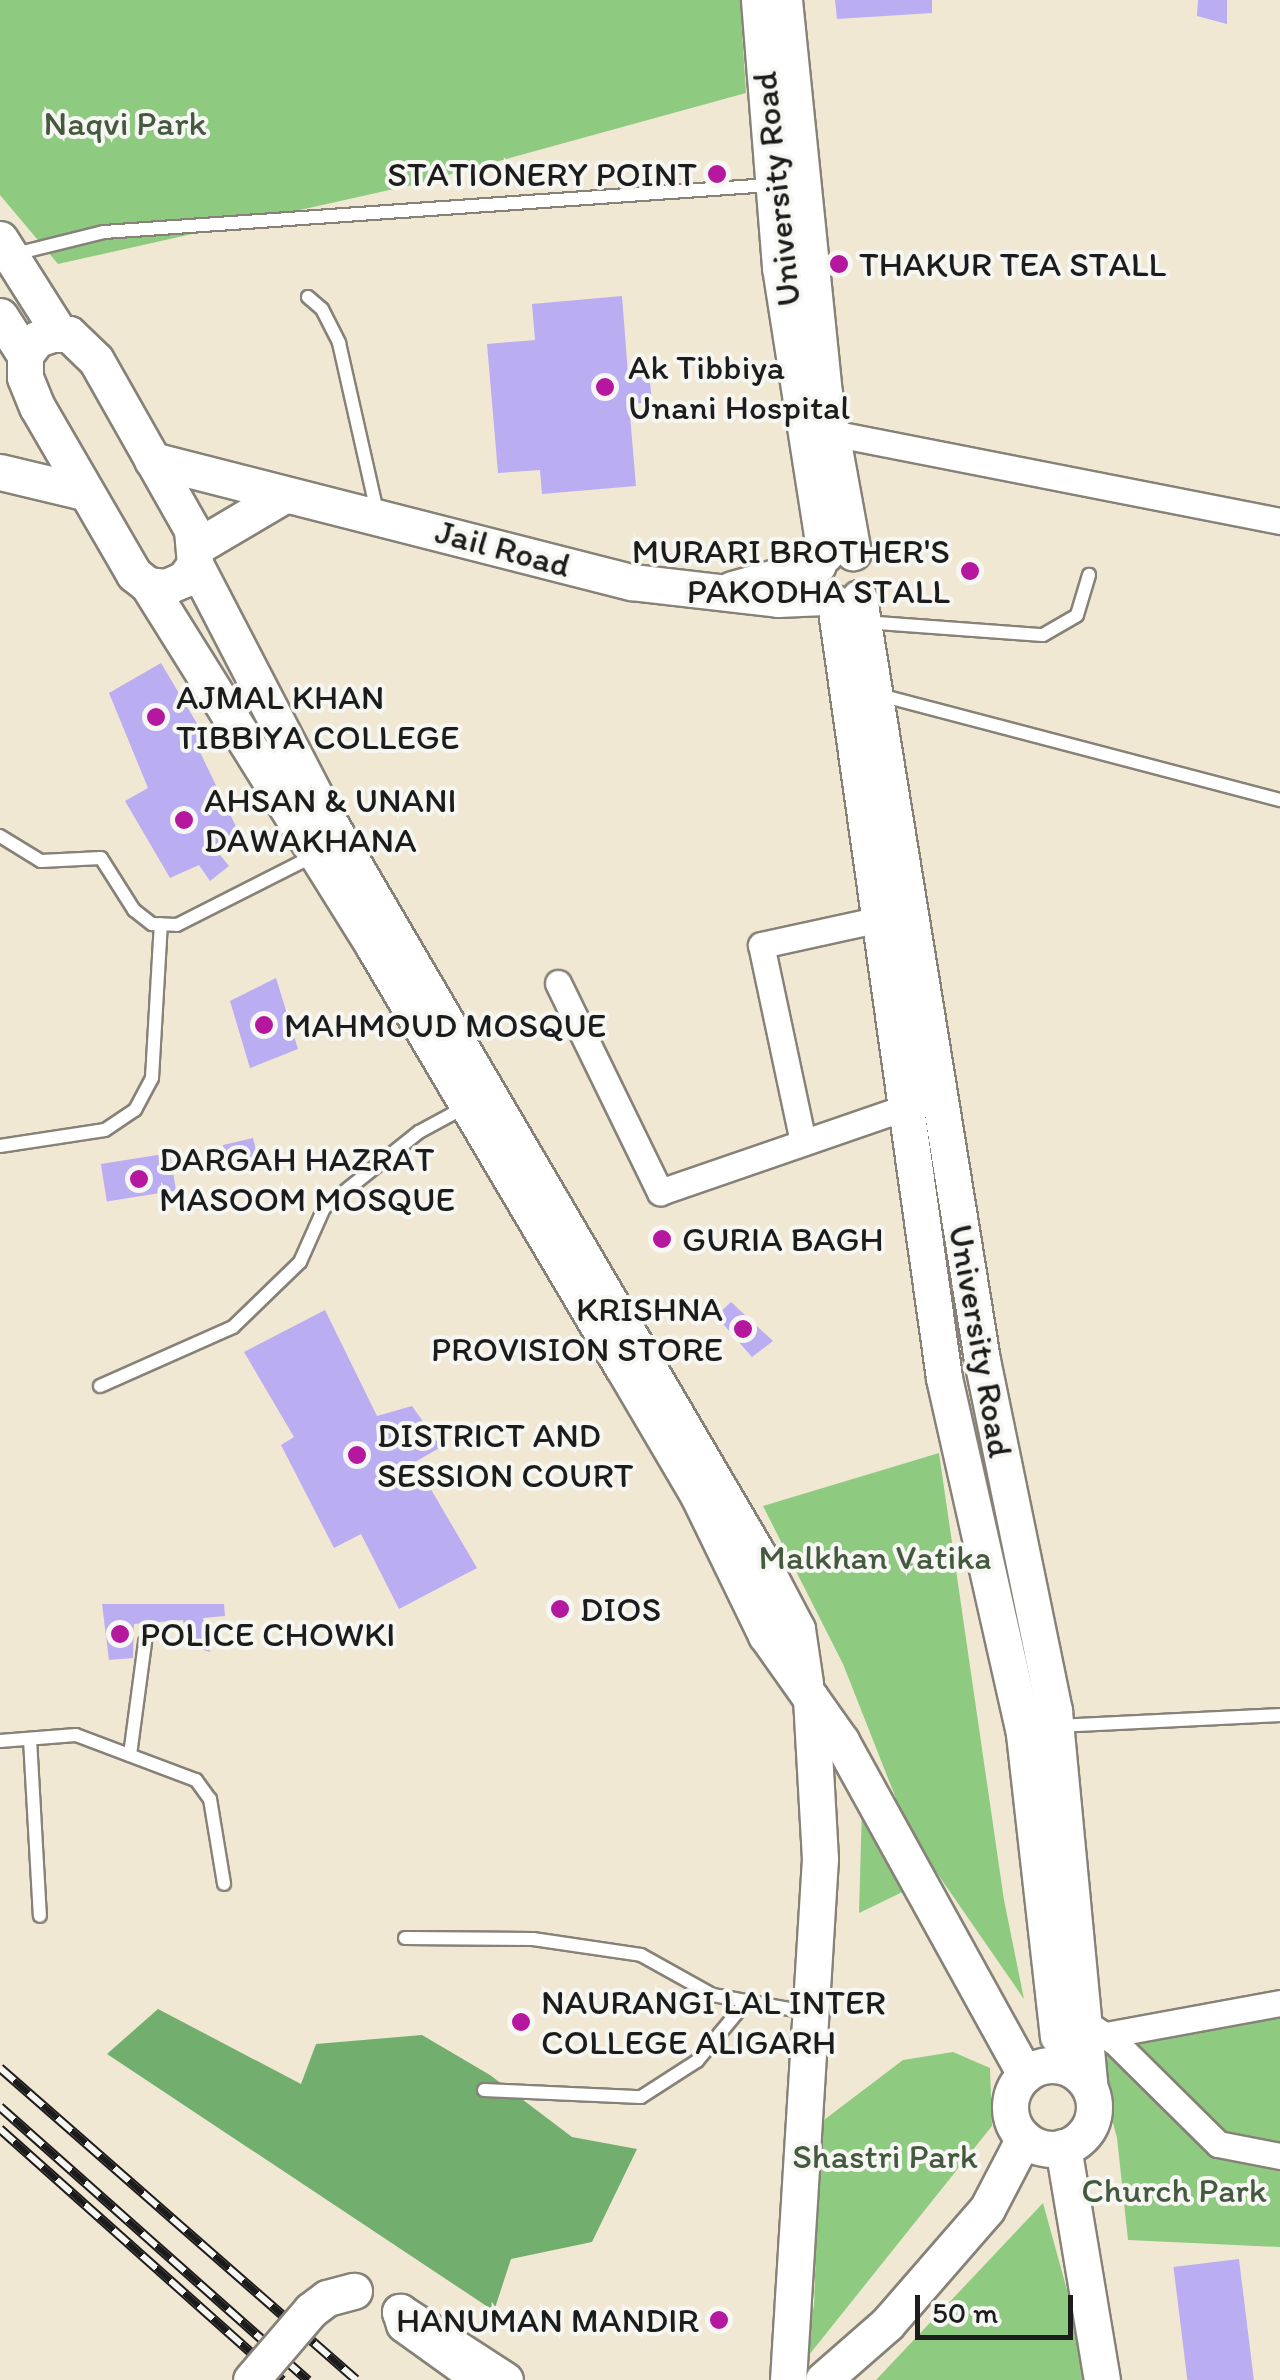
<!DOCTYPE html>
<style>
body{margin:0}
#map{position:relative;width:1280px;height:2380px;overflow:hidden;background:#f1e8d4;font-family:Itim,sans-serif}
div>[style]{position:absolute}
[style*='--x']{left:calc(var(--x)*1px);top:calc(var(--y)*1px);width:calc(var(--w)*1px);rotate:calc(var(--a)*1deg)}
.green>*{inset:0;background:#8ecb81}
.forest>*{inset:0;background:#72af6f}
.building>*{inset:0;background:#baadf1;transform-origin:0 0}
.roads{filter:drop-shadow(2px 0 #868278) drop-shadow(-2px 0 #868278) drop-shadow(0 2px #868278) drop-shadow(0 -2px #868278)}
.lane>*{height:12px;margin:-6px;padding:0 6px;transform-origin:6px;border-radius:6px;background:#fff}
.street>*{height:25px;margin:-12.5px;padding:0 12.5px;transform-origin:12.5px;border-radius:12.5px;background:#fff}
.secondary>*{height:35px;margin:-17.5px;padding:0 17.5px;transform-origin:17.5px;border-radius:17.5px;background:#fff}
.secondary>.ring{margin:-17.5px;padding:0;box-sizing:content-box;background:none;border:35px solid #fff;border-radius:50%}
.rail>*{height:10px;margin-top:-5px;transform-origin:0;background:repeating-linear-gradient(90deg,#f6f6f2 0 19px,#1c1c1c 0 38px);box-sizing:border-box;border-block:2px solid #1c1c1c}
.bridges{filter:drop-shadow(2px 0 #868278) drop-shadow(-2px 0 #868278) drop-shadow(0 2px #868278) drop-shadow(0 -2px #868278)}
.secondary-bridge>*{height:35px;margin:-17.5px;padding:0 17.5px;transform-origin:17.5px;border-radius:17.5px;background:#fff}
.dots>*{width:28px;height:28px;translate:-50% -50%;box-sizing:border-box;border:5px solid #f6f6f2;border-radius:50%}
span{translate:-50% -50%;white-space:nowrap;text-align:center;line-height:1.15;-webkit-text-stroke:8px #f6f6f2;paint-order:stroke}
.park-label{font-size:35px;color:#44593f}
.poi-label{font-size:35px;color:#1c1c1c}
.right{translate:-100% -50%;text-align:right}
.left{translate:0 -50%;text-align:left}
.street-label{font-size:35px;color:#1c1c1c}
.scale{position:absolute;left:915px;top:2295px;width:158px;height:45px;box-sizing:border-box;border:5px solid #1c1c1c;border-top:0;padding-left:12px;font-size:30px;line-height:35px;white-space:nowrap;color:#1c1c1c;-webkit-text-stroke:8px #f6f6f2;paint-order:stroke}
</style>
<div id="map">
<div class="green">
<div style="clip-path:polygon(0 0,740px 0,746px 93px,412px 185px,58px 264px,0 195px)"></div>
<div style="clip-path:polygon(939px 1453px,1004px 1900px,1024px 1999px,910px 1834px,843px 1664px,763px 1506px)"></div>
<div style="clip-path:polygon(862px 1807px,915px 1886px,859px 1913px)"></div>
<div style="clip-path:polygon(1280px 2014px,1280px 2147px,1220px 2135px,1131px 2040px)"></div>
<div style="clip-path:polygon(1105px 2049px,1212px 2152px,1280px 2168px,1280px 2247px,1128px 2240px,1117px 2138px,1096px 2060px)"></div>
<div style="clip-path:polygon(953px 2052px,990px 2068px,992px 2126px,801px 2365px,814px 2306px,820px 2123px,903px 2060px)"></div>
<div style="clip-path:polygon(1043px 2203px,1077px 2326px,1083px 2380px,876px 2380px)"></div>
</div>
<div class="forest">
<div style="clip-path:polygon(158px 2009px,301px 2084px,316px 2044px,422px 2035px,490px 2075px,572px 2137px,637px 2149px,592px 2242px,511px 2259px,494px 2311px,107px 2054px)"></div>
</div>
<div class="building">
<div style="clip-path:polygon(835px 0,932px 0,932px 13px,837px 19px)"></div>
<div style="clip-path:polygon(1198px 0,1227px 0,1227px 24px,1197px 16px)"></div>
<div style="clip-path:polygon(622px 296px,628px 374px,649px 372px,652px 402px,629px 404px,636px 486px,542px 494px,540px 470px,498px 473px,487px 344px,535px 340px,532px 304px)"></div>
<div style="clip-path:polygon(161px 663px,208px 742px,197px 746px,242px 839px,217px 851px,229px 866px,210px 881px,199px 865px,170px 878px,125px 801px,148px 788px,109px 693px)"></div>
<div style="clip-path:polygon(276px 978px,298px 1049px,250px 1068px,230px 1001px)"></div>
<div style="clip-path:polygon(253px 1138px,259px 1163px,225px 1170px,223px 1145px)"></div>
<div style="left:170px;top:1153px;width:38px;height:70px;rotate:81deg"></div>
<div style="clip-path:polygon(731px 1302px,773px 1341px,752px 1357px,716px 1316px)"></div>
<div style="clip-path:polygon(325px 1310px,377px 1416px,412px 1406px,441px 1447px,415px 1462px,477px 1568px,399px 1609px,361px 1534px,334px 1548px,281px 1445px,294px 1437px,244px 1352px)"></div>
<div style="clip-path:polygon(102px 1604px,224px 1604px,225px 1616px,203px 1618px,210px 1652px,188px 1645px,183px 1620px,134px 1624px,133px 1658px,109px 1660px)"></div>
<div style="left:1239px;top:2259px;width:122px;height:66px;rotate:83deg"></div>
</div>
<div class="roads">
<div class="lane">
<div style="--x:15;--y:254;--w:92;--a:-13.9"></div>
<div style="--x:104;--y:232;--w:668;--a:-4.04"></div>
<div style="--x:308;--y:297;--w:18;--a:41"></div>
<div style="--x:322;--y:309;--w:38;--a:63"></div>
<div style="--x:339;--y:343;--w:172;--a:77.3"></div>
<div style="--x:864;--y:622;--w:179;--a:4.2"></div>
<div style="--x:1043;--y:635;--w:39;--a:-30"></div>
<div style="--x:1077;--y:615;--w:42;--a:-73.3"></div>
<div style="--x:876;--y:694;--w:418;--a:14.7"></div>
<div style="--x:0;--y:836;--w:48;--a:31.4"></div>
<div style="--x:41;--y:861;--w:60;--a:-2.9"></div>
<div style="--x:101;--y:858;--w:62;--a:57.6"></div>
<div style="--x:134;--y:910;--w:23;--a:38"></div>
<div style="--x:152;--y:924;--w:25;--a:2"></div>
<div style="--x:177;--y:925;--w:153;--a:-26.9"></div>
<div style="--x:0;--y:1146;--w:106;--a:-8.7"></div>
<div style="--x:105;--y:1130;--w:36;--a:-34"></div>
<div style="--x:135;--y:1110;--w:36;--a:-62"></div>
<div style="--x:152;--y:1078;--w:154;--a:-86.7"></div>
<div style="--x:100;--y:1386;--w:145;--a:-23.9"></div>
<div style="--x:233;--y:1327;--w:93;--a:-44.1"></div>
<div style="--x:300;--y:1262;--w:59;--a:-66"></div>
<div style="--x:324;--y:1208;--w:122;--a:-38.7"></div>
<div style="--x:419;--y:1132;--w:52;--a:-28.5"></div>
<div style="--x:1058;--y:1726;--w:222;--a:-2.8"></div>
<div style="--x:30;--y:1739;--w:177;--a:86.8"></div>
<div style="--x:0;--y:1741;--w:76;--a:-4.5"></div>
<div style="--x:76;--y:1735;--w:128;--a:20.6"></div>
<div style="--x:196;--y:1780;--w:24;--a:54"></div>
<div style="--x:210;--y:1799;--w:86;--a:80.6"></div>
<div style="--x:130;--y:1755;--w:114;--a:-82.4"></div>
<div style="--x:405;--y:1938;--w:128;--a:0.4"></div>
<div style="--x:533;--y:1939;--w:109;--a:8.4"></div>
<div style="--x:641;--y:1955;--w:82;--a:29.1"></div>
<div style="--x:713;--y:1995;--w:95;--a:10.4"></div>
<div style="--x:484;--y:2090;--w:157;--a:2.6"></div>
<div style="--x:641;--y:2097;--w:67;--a:-32.7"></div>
<div style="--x:697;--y:2061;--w:75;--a:-50.4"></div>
</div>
<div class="street">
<div style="--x:831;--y:433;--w:458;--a:11.1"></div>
<div style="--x:558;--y:983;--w:233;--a:64"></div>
<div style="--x:660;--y:1192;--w:273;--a:-19"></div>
<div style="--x:803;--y:1142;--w:201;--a:-102"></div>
<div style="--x:761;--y:945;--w:122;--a:-12.3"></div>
<div style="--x:1078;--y:2018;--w:44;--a:33"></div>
<div style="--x:1115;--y:2042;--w:145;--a:44.7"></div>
<div style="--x:1218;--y:2144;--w:63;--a:11"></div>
<div style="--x:1106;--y:2035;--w:177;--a:-10.4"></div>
</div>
<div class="secondary">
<div style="--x:759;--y:0;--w:268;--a:85.5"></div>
<div style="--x:780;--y:267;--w:291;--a:81.1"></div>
<div style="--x:784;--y:0;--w:395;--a:84.2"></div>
<div style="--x:824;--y:393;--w:162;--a:79.7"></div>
<div style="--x:0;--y:239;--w:112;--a:57.7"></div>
<div style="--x:0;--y:316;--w:46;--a:57.3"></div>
<div style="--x:52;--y:334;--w:17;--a:0"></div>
<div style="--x:69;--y:334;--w:37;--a:44"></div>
<div style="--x:96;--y:360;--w:195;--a:60.5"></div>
<div style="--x:192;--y:530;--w:34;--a:85"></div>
<div style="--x:195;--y:564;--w:19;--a:126"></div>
<div style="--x:184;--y:579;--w:20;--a:156"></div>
<div style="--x:166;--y:587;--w:18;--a:-174"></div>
<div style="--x:148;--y:585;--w:18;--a:-142"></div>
<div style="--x:134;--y:574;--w:193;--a:-120.1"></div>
<div style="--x:37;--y:407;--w:32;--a:-112"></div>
<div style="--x:25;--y:377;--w:22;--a:-90"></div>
<div style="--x:25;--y:355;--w:20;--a:-53"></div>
<div style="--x:37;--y:339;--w:16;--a:-18"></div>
<div style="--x:152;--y:460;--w:495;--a:14.3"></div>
<div style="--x:632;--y:582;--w:147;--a:6.6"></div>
<div style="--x:778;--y:599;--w:46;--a:-2.5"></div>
<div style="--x:0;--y:472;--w:86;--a:13.4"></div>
<div style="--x:198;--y:546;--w:96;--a:-30.6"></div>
<div style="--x:195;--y:564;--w:283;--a:62.6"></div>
<div style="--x:325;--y:815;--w:855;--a:59.66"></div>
<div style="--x:757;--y:1553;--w:86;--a:62.2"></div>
<div style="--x:797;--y:1629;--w:55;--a:81.6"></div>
<div style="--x:148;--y:585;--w:427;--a:58"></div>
<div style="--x:374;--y:947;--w:487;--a:59.4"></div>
<div style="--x:622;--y:1366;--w:150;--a:59.5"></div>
<div style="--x:698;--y:1495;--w:156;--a:64.1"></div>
<div style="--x:766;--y:1635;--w:130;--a:54.7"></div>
<div style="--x:841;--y:1741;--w:381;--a:61.1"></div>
<div style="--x:732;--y:589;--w:89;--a:-15.6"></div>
<div style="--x:859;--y:598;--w:772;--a:80.83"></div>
<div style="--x:982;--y:1360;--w:358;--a:78.4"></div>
<div style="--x:1054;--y:1711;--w:375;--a:84.6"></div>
<div style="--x:835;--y:603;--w:783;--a:81.99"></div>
<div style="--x:944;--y:1378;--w:365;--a:77.3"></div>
<div style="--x:1024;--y:1734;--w:304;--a:83.6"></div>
<div class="ring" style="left:1010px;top:2065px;width:49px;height:49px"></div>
<div style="--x:1063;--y:2147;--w:236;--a:80.5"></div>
<div style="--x:482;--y:2380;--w:96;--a:-144.3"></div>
<div style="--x:404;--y:2324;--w:13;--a:-108"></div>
<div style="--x:400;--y:2312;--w:125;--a:32.9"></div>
<div style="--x:788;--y:2380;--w:522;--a:-86.49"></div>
<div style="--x:820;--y:1859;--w:161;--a:-93.2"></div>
<div style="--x:823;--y:2380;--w:85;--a:-41.2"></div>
<div style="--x:887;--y:2324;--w:152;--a:-49"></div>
<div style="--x:987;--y:2209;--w:80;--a:-62.5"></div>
</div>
</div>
<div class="rail">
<div style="--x:0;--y:2068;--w:473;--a:41.2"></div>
<div style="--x:0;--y:2107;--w:412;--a:41.6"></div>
<div style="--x:0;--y:2129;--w:378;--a:41.7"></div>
</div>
<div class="bridges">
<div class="secondary-bridge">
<div style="--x:251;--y:2380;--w:92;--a:-49.4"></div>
<div style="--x:311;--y:2310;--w:20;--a:-37"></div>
<div style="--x:327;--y:2298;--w:28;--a:-15"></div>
</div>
</div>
<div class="dots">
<div style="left:717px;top:174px;background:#b5179e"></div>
<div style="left:839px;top:264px;background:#b5179e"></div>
<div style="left:605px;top:387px;background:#b5179e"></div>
<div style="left:970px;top:571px;background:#b5179e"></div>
<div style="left:156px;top:717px;background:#b5179e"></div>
<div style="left:184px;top:820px;background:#b5179e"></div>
<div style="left:264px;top:1025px;background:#b5179e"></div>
<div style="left:139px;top:1179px;background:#b5179e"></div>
<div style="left:662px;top:1239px;background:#b5179e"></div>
<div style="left:743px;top:1329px;background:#b5179e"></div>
<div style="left:357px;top:1455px;background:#b5179e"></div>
<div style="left:560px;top:1609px;background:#b5179e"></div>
<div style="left:120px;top:1634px;background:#b5179e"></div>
<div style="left:521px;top:2022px;background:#b5179e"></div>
<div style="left:719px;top:2320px;background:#b5179e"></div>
</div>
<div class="park-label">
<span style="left:125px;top:123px">Naqvi Park</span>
<span style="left:875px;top:1557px">Malkhan Vatika</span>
<span style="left:885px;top:2156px">Shastri Park</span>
<span style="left:1174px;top:2190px">Church Park</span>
</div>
<div class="poi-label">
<span class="right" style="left:697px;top:174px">STATIONERY POINT</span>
<span class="left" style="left:859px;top:264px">THAKUR TEA STALL</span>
<span class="left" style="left:628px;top:387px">Ak Tibbiya<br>Unani Hospital</span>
<span class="right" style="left:950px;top:571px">MURARI BROTHER'S<br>PAKODHA STALL</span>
<span class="left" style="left:176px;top:717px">AJMAL KHAN<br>TIBBIYA COLLEGE</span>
<span class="left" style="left:204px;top:820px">AHSAN &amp; UNANI<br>DAWAKHANA</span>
<span class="left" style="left:284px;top:1025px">MAHMOUD MOSQUE</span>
<span class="left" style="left:159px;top:1179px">DARGAH HAZRAT<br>MASOOM MOSQUE</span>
<span class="left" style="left:682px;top:1239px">GURIA BAGH</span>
<span class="right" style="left:723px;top:1329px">KRISHNA<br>PROVISION STORE</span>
<span class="left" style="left:377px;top:1455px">DISTRICT AND<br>SESSION COURT</span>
<span class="left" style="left:580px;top:1609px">DIOS</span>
<span class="left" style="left:140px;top:1634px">POLICE CHOWKI</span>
<span class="left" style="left:541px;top:2022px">NAURANGI LAL INTER<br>COLLEGE ALIGARH</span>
<span class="right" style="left:699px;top:2320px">HANUMAN MANDIR</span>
</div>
<div class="street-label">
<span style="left:776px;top:189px;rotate:-96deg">University Road</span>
<span style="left:503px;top:548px;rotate:15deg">Jail Road</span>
<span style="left:981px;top:1341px;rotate:80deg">University Road</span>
</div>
<div class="scale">50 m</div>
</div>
